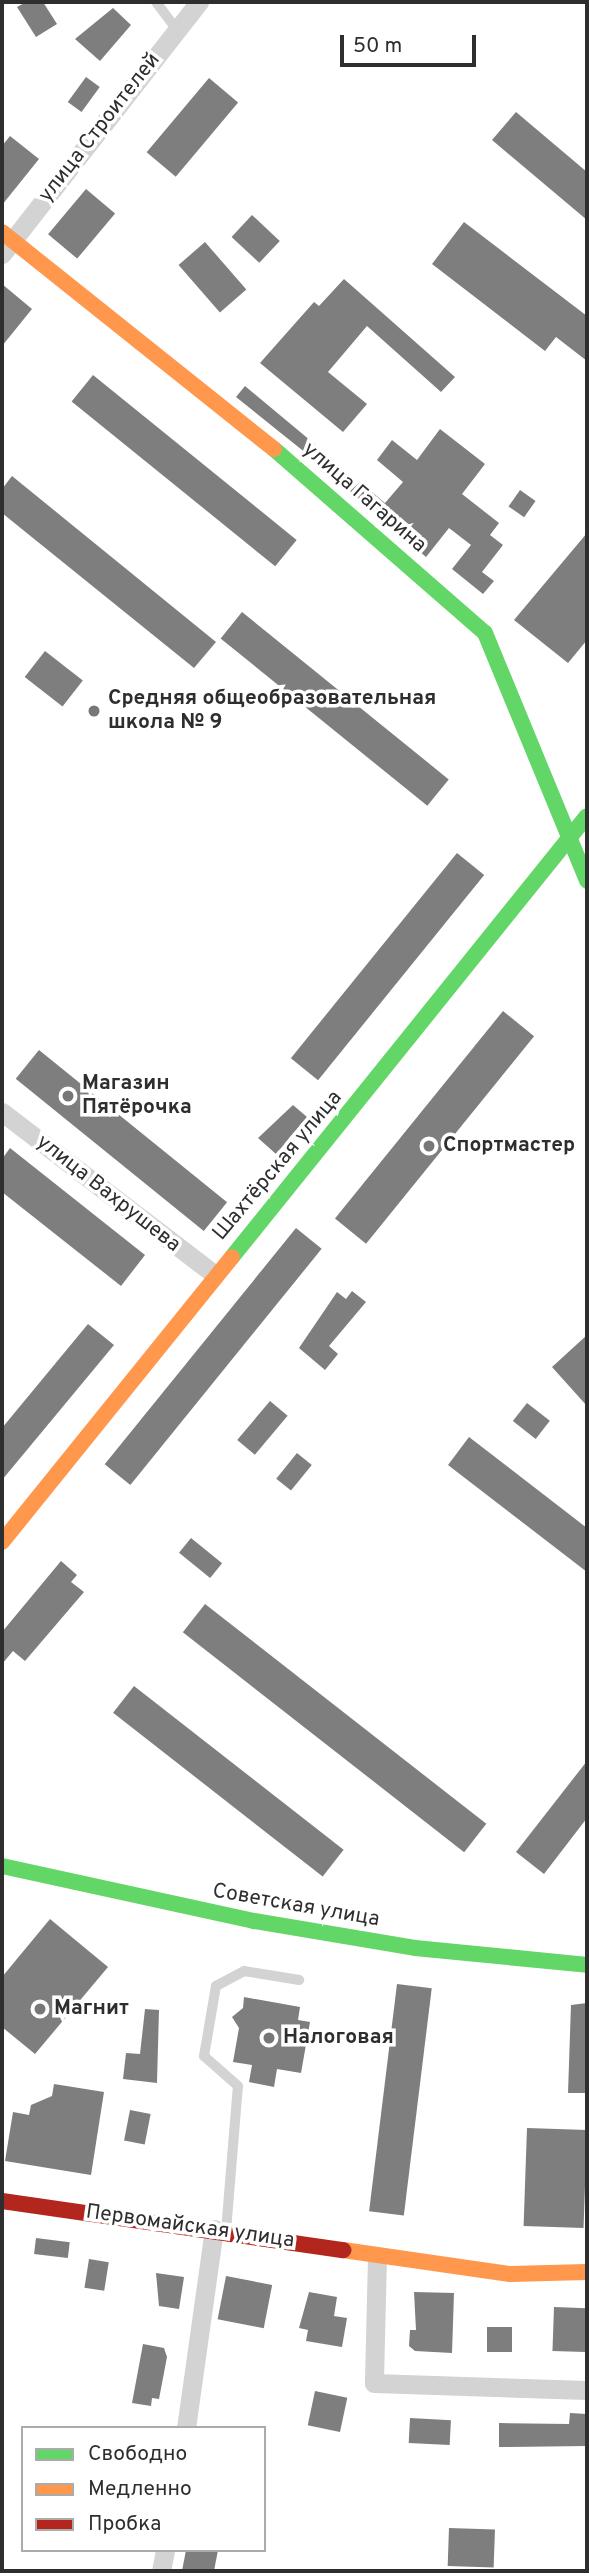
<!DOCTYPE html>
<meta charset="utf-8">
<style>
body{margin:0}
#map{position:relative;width:589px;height:2573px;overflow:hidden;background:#fff;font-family:Overpass,sans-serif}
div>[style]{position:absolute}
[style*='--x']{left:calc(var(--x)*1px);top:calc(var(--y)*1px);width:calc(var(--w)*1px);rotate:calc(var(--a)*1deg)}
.building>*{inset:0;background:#7e7e7e;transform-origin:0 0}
.lane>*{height:10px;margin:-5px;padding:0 5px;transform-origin:5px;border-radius:5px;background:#d3d3d3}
.street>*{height:19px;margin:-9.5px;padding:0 9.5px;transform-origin:9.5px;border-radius:9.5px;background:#d3d3d3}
.fast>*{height:16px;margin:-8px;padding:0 8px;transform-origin:8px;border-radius:8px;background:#63d668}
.slow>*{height:16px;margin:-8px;padding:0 8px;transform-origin:8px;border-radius:8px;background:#ff974d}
.jam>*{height:16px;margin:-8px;padding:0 8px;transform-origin:8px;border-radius:8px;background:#b3261e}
.dots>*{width:19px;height:19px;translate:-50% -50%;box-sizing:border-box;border:4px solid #fff;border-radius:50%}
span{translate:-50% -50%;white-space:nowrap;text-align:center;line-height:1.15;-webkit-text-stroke:7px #fff;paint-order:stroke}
.street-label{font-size:21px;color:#2e2e2e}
.poi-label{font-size:21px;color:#2e2e2e;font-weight:700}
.left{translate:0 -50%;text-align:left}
.frame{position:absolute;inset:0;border:4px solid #2e2e2e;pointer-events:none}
.legend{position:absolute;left:21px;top:2426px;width:245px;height:126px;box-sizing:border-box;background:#fff;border:2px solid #ababab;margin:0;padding:9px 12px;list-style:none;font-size:21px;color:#2e2e2e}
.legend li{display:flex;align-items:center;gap:14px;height:35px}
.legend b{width:35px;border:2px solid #ababab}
.scale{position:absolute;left:340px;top:35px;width:136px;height:32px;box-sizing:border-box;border:4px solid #2e2e2e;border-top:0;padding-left:9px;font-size:21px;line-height:24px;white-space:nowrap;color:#2e2e2e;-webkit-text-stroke:5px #fff;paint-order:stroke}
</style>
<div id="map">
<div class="building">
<div style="clip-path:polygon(26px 2px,43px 2px,57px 24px,36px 37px,17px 7px)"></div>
<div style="clip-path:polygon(113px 8px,131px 25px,100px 61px,75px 39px)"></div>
<div style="left:86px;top:77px;width:17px;height:31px;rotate:36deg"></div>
<div style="left:209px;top:78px;width:38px;height:97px;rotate:40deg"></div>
<div style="clip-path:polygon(516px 112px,587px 172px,587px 220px,492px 140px)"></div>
<div style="clip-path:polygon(10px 136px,39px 159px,2px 205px,2px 146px)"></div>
<div style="left:86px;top:189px;width:38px;height:59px;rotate:40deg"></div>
<div style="left:252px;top:215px;width:38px;height:30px;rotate:43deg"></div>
<div style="clip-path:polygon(464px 222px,587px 316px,587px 361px,556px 337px,545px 351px,432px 264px)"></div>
<div style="left:205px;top:242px;width:63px;height:35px;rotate:49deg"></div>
<div style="clip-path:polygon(344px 279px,455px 377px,441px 392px,367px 326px,328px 372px,367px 404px,343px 432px,260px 363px,314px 302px,319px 306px)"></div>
<div style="clip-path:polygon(2px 284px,32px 309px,2px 346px)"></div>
<div style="left:93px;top:375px;width:262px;height:34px;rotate:39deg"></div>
<div style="clip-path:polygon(245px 386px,335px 461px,322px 466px,236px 397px)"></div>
<div style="clip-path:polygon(440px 429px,485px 464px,462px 494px,499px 523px,490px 535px,503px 545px,482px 572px,494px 581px,483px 594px,452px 569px,471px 545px,449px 528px,426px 557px,350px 491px,360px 482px,385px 503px,403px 482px,377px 460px,392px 440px,417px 460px)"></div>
<div style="clip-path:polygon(12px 476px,216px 642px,194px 668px,2px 513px,2px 489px)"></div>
<div style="left:520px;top:490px;width:19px;height:20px;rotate:35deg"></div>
<div style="clip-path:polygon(587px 533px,587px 640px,568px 663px,514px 620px)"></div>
<div style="left:242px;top:612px;width:266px;height:34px;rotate:39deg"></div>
<div style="left:45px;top:651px;width:48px;height:33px;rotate:38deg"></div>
<div style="left:457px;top:853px;width:35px;height:264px;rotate:39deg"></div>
<div style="left:503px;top:1011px;width:40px;height:267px;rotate:39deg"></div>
<div style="left:39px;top:1050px;width:242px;height:37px;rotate:39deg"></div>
<div style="clip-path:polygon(293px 1105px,307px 1117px,276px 1154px,258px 1138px)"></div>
<div style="clip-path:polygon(10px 1148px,145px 1255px,121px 1286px,2px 1192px,2px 1159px)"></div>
<div style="left:296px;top:1228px;width:33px;height:304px;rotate:39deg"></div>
<div style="clip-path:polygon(352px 1291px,366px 1302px,329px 1346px,338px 1354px,325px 1370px,299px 1348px,337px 1292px,346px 1299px)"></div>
<div style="clip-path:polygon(88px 1324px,114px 1345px,2px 1480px,2px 1428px)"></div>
<div style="clip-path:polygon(587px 1335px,587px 1406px,552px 1367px)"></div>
<div style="left:270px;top:1401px;width:23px;height:51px;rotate:40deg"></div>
<div style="left:527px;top:1403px;width:29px;height:23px;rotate:38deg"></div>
<div style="clip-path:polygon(469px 1437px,587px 1528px,587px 1572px,448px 1465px)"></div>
<div style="left:297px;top:1453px;width:19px;height:33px;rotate:39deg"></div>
<div style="left:191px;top:1538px;width:40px;height:19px;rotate:39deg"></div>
<div style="clip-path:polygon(61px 1561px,77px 1575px,71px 1582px,84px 1592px,25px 1661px,13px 1651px,2px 1664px,2px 1632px)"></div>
<div style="left:205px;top:1604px;width:357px;height:36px;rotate:38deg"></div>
<div style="left:134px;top:1686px;width:266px;height:34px;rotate:38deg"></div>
<div style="clip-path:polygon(587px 1761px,587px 1818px,544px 1874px,516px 1852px)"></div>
<div style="clip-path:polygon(50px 1919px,108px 1967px,35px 2054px,2px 2027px,2px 1977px)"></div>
<div style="left:397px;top:1984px;width:35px;height:229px;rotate:7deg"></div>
<div style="clip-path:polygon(244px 1997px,300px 2007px,298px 2020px,310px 2022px,301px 2073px,277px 2069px,274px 2087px,249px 2082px,252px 2065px,233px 2062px,239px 2028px,232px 2017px,243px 2008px)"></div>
<div style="clip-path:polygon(587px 2003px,587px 2093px,568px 2093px,571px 2005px)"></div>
<div style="clip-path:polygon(145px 2009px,159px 2010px,157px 2083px,123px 2079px,126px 2053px,140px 2054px)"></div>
<div style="clip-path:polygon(54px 2084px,104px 2092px,91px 2175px,5px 2161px,13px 2112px,29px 2115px,31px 2105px,52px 2096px)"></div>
<div style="left:130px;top:2110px;width:21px;height:31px;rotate:11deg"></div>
<div style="left:527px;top:2128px;width:60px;height:98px;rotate:2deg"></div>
<div style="left:36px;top:2238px;width:34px;height:16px;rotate:7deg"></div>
<div style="left:89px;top:2259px;width:20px;height:29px;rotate:9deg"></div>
<div style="clip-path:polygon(156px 2273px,184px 2277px,179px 2309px,159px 2306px)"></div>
<div style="left:226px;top:2276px;width:47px;height:44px;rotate:11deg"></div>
<div style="clip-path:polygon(309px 2292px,337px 2297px,334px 2316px,347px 2318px,342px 2347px,306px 2341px,308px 2330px,299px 2328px)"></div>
<div style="clip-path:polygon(414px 2292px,454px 2293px,452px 2353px,415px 2351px,409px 2346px,410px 2330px,416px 2330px)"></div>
<div style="left:554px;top:2307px;width:33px;height:44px;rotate:2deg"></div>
<div style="left:487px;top:2327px;width:25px;height:25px"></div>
<div style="clip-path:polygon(143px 2344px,164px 2348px,167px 2357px,159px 2399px,152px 2398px,151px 2406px,132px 2403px)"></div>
<div style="left:315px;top:2391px;width:33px;height:35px;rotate:12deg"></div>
<div style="clip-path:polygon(570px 2413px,587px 2414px,587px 2446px,499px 2447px,499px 2423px,569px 2424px)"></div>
<div style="left:410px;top:2418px;width:41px;height:25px;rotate:3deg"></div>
<div style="left:449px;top:2528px;width:46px;height:38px;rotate:2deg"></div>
<div style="clip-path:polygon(186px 2550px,218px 2550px,214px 2571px,182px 2571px)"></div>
</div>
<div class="lane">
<div style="--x:156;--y:2;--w:35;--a:53"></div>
<div style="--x:226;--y:2231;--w:145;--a:-85.3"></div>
<div style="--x:238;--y:2086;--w:45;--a:-138.6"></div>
<div style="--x:204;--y:2056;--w:71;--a:-80.3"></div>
<div style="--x:216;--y:1986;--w:32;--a:-28"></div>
<div style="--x:244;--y:1971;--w:56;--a:9.3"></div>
</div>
<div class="street">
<div style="--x:2;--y:254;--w:320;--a:-52"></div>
<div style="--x:2;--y:1112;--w:268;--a:37.4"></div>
<div style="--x:377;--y:2257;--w:126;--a:91.4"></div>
<div style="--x:374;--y:2383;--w:213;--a:1.9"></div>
<div style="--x:186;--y:2428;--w:201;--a:-82"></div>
<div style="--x:161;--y:2571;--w:21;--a:-79"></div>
</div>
<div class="fast">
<div style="--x:274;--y:449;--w:280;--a:41.1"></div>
<div style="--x:485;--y:633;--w:268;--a:67.6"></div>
<div style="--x:232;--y:1257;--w:566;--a:-51.17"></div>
<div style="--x:2;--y:1866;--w:258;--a:12.3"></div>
<div style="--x:254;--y:1921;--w:163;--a:9.5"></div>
<div style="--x:415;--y:1948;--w:173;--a:5.6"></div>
</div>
<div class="slow">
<div style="--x:2;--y:232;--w:348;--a:38.6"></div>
<div style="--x:2;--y:1542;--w:366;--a:-51.1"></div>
<div style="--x:343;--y:2250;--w:169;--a:8.2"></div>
<div style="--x:510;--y:2274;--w:77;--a:-1.5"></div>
</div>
<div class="jam">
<div style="--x:2;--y:2201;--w:345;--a:8.2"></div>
</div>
<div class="dots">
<div style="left:94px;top:711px;background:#777"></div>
<div style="left:68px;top:1096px;background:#777"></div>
<div style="left:429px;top:1146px;background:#777"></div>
<div style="left:40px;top:2009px;background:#777"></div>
<div style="left:269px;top:2038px;background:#777"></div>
</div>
<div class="street-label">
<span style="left:100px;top:128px;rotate:-52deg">улица Строителей</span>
<span style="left:364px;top:498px;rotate:41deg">улица Гагарина</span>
<span style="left:278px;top:1166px;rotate:-50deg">Шахтёрская улица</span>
<span style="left:108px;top:1194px;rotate:38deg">улица Вахрушева</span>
<span style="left:296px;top:1906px;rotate:10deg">Советская улица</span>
<span style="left:190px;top:2227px;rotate:8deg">Первомайская улица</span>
</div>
<div class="poi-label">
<span class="left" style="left:108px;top:711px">Средняя общеобразовательная<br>школа № 9</span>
<span class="left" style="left:82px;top:1096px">Магазин<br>Пятёрочка</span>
<span class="left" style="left:443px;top:1146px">Спортмастер</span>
<span class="left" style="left:54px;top:2009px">Магнит</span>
<span class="left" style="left:283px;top:2038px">Налоговая</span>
</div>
<div class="frame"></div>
<ul class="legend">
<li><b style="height:9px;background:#63d668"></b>Свободно</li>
<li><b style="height:9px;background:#ff974d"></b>Медленно</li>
<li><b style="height:9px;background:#b3261e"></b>Пробка</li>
</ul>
<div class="scale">50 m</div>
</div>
